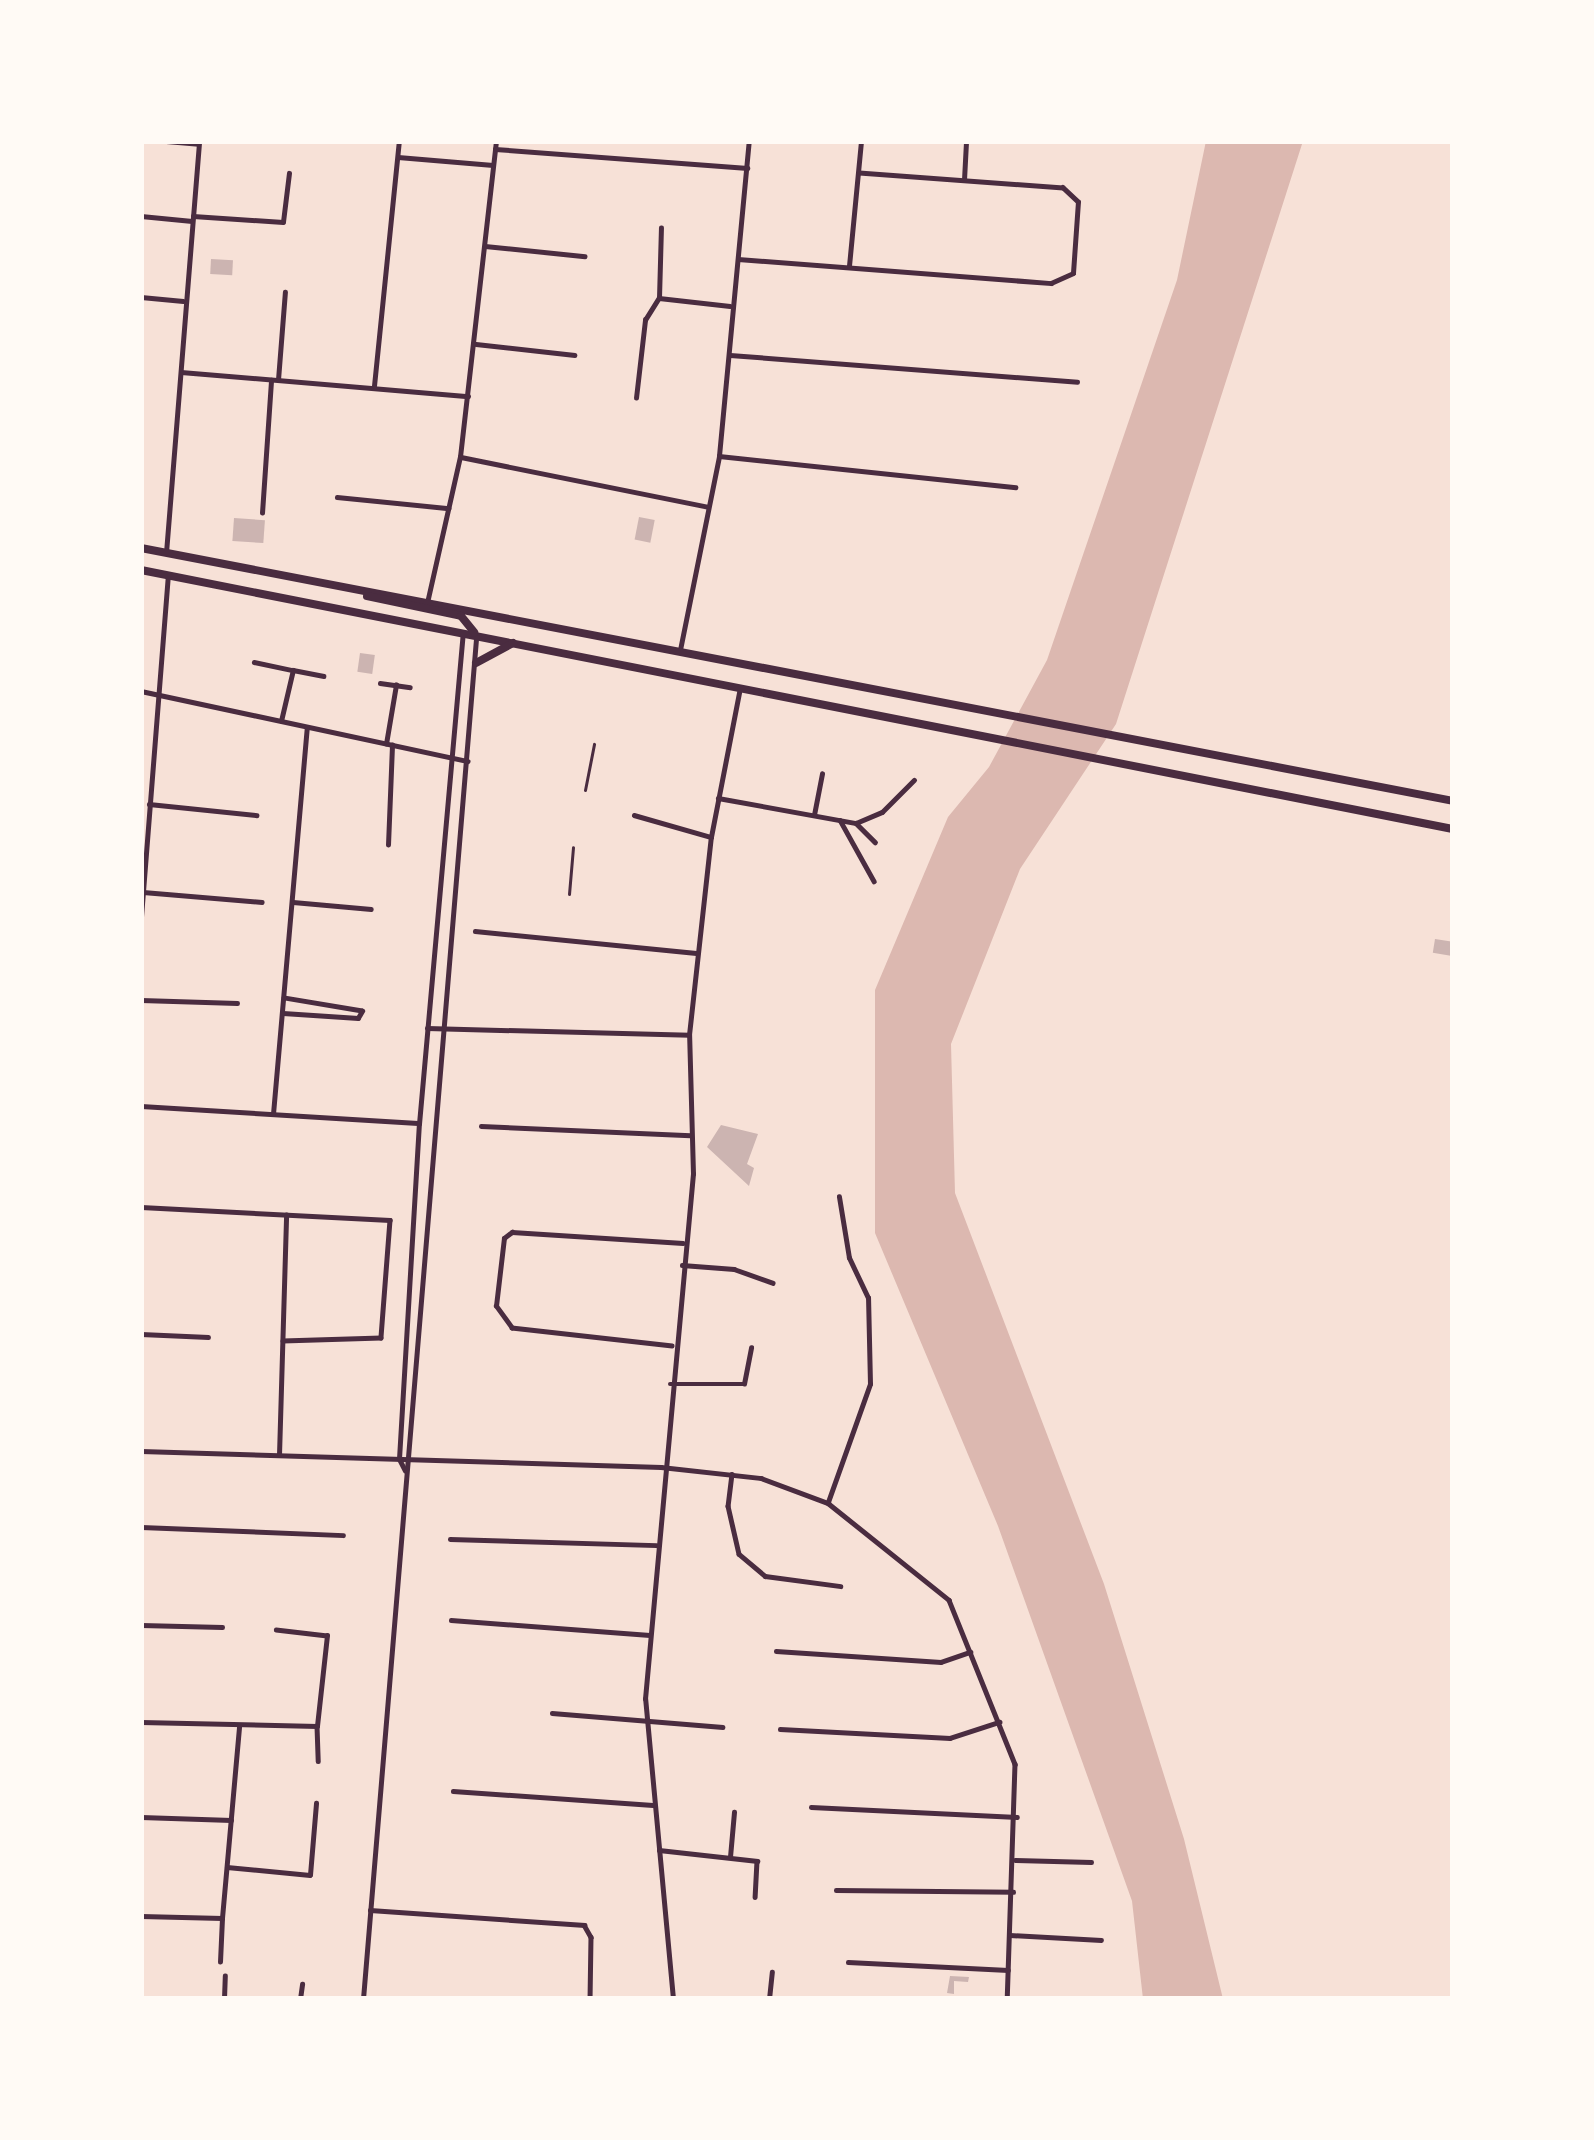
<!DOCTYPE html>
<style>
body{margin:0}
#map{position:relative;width:1594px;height:2140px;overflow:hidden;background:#f7e1d7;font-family:"Crimson Pro",serif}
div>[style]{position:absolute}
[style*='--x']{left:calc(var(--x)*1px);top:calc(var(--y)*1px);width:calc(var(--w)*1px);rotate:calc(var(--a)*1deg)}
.water>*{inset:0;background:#dcb8b0}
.building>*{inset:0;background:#ccb4b1;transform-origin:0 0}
.pedestrian>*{height:3px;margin:-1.5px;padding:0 1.5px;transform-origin:1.5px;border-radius:1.5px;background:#4a2c40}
.minor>*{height:4.5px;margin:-2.25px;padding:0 2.25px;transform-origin:2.25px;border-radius:2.25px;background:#4a2c40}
.primary>*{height:8px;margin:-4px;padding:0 4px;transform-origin:4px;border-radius:4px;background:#4a2c40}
span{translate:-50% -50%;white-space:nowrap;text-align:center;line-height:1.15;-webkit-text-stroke:12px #fffaf5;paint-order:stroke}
.frame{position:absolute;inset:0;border:144px solid #fffaf5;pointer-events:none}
</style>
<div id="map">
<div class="water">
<div style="clip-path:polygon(1206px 141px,1303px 141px,1116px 724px,1020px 869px,951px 1044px,955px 1193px,1104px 1584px,1184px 1839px,1223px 1999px,1143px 1999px,1132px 1901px,998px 1526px,875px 1233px,875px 990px,948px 817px,989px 767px,1047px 660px,1177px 280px)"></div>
</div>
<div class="building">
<div style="left:211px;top:259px;width:22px;height:15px;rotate:3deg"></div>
<div style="left:639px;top:517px;width:16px;height:23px;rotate:11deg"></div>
<div style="left:234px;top:518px;width:31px;height:23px;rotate:4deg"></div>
<div style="left:360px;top:653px;width:15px;height:19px;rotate:8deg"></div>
<div style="left:1435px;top:939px;width:18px;height:14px;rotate:9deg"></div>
<div style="clip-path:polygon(721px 1125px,758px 1134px,747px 1164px,754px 1168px,749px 1186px,707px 1147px)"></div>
<div style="clip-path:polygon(950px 1976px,969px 1977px,968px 1982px,954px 1981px,954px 1994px,947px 1993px)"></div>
</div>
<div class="pedestrian">
<div style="--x:585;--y:790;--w:47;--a:-78.9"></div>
<div style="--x:569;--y:894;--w:47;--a:-85.1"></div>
</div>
<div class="minor">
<div style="--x:166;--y:141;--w:32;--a:5"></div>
<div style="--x:495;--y:149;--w:253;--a:4.3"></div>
<div style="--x:398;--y:157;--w:95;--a:4.8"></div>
<div style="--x:964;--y:180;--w:39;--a:-87"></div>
<div style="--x:141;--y:216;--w:51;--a:5.6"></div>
<div style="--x:193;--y:216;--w:90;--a:3.8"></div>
<div style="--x:283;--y:222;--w:49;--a:-83"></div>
<div style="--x:485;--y:246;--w:100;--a:5.8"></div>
<div style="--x:738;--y:259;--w:314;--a:4.4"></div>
<div style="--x:1051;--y:283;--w:24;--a:-24"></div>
<div style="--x:1073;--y:273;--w:71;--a:-86"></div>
<div style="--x:1078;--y:202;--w:21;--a:-137"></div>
<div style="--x:1063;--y:188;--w:204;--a:-175.8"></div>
<div style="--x:849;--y:266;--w:126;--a:-84.5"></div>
<div style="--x:141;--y:297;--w:42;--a:5.4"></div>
<div style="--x:659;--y:298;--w:71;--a:6.4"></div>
<div style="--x:476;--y:344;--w:99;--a:6.4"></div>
<div style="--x:730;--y:355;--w:348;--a:4.4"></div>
<div style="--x:181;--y:372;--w:288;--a:4.8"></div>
<div style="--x:278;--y:380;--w:88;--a:-85.5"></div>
<div style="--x:374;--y:386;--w:246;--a:-84.2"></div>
<div style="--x:636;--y:398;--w:79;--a:-83.4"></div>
<div style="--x:645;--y:320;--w:26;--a:-58"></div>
<div style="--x:659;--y:298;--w:70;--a:-88.4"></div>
<div style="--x:719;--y:456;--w:298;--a:6"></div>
<div style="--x:461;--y:457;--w:252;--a:11.4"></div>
<div style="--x:337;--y:497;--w:112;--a:5.7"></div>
<div style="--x:262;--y:513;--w:133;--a:-86.1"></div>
<div style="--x:166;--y:553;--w:413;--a:-85.4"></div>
<div style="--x:427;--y:603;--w:150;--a:-77.3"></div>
<div style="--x:460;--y:457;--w:318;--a:-83.5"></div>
<div style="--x:680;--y:650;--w:198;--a:-78.6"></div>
<div style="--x:719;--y:456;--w:316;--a:-84.6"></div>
<div style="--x:254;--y:662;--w:40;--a:12"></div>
<div style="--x:380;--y:683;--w:30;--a:8"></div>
<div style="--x:141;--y:691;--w:334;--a:12.1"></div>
<div style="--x:281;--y:721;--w:52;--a:-76.8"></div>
<div style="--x:293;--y:670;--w:31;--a:11"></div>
<div style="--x:386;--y:744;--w:60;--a:-80.4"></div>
<div style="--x:718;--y:798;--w:140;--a:10.3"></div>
<div style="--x:856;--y:823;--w:28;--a:-23"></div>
<div style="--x:882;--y:812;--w:45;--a:-45"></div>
<div style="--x:149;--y:804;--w:108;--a:5.9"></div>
<div style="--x:634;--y:815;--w:80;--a:15.9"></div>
<div style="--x:814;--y:815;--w:42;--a:-79"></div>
<div style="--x:840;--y:820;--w:70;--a:60.9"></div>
<div style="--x:856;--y:823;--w:27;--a:45"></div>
<div style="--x:388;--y:845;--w:100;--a:-87.7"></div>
<div style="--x:143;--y:892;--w:119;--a:4.8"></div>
<div style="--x:293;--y:902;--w:78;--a:5.1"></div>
<div style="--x:141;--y:917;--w:343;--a:-85.5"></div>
<div style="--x:475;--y:931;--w:222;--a:5.7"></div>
<div style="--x:141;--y:1000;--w:96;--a:1.8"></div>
<div style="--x:283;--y:1013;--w:75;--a:3.8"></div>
<div style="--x:358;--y:1018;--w:8;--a:-60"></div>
<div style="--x:362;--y:1011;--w:79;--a:-170.5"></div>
<div style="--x:427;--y:1028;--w:262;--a:1.5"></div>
<div style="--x:141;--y:1106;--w:277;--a:3.5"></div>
<div style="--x:273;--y:1114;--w:388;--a:-85"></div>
<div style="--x:481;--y:1126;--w:209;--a:2.5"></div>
<div style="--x:141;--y:1207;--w:249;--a:3"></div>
<div style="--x:390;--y:1220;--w:118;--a:94.4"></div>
<div style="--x:381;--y:1338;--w:98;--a:178.2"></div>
<div style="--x:682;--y:1265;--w:52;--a:4.4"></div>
<div style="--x:734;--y:1269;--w:41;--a:19.7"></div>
<div style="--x:141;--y:1334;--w:67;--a:2.6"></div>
<div style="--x:672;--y:1346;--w:161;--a:-173.6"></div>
<div style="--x:512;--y:1328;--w:27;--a:-126"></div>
<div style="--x:496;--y:1306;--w:68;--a:-83.3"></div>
<div style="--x:504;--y:1238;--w:10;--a:-37"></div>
<div style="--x:512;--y:1232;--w:171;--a:3.7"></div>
<div style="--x:670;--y:1384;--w:74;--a:0"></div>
<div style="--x:744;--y:1384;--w:37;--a:-79"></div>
<div style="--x:141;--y:1451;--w:520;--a:1.76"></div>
<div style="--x:661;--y:1467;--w:101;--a:6.3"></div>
<div style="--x:761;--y:1478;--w:72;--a:20.5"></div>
<div style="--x:828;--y:1503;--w:155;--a:38.7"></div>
<div style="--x:949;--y:1600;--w:177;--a:68.1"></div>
<div style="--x:1015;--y:1764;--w:235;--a:91.9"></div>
<div style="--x:279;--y:1455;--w:240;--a:-88.3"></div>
<div style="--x:405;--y:1471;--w:13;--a:-117"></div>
<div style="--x:399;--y:1459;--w:336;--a:-86.6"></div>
<div style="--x:419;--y:1124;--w:491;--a:-84.9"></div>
<div style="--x:732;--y:1474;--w:32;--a:97"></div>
<div style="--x:728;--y:1506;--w:49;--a:77.1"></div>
<div style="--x:739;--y:1554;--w:34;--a:40"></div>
<div style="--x:765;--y:1576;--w:76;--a:7.6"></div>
<div style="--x:828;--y:1502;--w:125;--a:-70.4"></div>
<div style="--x:870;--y:1384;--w:86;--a:-91.3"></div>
<div style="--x:868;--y:1298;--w:44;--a:-115.4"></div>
<div style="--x:849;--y:1258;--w:62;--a:-99.3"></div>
<div style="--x:141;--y:1527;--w:202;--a:2.3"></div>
<div style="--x:450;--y:1539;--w:206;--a:1.7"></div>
<div style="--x:451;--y:1620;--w:199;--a:4.3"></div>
<div style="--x:141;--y:1625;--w:81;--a:1.4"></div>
<div style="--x:776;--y:1651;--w:165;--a:3.8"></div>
<div style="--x:941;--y:1662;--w:31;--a:-19"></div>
<div style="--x:552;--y:1713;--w:171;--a:4.7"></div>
<div style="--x:141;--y:1722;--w:176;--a:1.3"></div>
<div style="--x:317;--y:1726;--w:91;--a:-83.7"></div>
<div style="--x:327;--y:1636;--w:51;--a:-173.3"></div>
<div style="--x:317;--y:1726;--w:35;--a:88"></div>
<div style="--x:780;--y:1729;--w:170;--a:3"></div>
<div style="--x:950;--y:1738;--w:52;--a:-18.1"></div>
<div style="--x:453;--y:1791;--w:200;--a:4"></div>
<div style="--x:811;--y:1807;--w:206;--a:2.8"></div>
<div style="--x:141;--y:1817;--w:90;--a:1.9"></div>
<div style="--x:659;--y:1850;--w:99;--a:6.4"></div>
<div style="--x:757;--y:1861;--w:36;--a:93"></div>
<div style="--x:730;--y:1857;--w:45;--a:-84.9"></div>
<div style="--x:1015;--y:1860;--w:76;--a:1.5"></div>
<div style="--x:227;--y:1867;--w:83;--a:5.5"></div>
<div style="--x:310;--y:1875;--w:72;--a:-85.2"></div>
<div style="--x:836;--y:1890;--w:177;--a:0.6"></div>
<div style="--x:370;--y:1910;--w:215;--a:4"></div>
<div style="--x:584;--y:1925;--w:14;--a:60"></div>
<div style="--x:591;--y:1937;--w:62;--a:90.9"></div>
<div style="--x:141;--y:1916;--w:81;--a:1.4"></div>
<div style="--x:222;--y:1918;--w:193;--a:-84.9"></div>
<div style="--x:1010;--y:1935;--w:91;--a:3.1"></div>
<div style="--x:220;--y:1962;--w:44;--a:-87.4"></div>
<div style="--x:848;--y:1962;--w:160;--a:2.9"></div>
<div style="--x:224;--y:1999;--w:23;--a:-88"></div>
<div style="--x:300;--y:1999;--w:15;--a:-82"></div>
<div style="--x:363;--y:1999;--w:1366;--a:-85.25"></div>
<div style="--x:673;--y:1999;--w:301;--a:-95.3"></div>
<div style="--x:645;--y:1699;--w:527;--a:-84.78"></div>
<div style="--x:693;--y:1174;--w:139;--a:-91.6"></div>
<div style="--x:689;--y:1035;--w:199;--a:-83.7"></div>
<div style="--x:711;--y:837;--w:152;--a:-79"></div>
<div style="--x:769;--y:1999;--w:27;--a:-84"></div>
</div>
<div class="primary">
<div style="--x:141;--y:548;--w:1336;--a:10.91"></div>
<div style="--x:141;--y:570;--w:1337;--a:11.17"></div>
<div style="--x:367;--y:596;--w:96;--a:12"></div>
<div style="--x:461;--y:616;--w:21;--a:51"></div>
<div style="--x:476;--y:663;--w:42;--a:-28.4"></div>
</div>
<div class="frame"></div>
</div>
